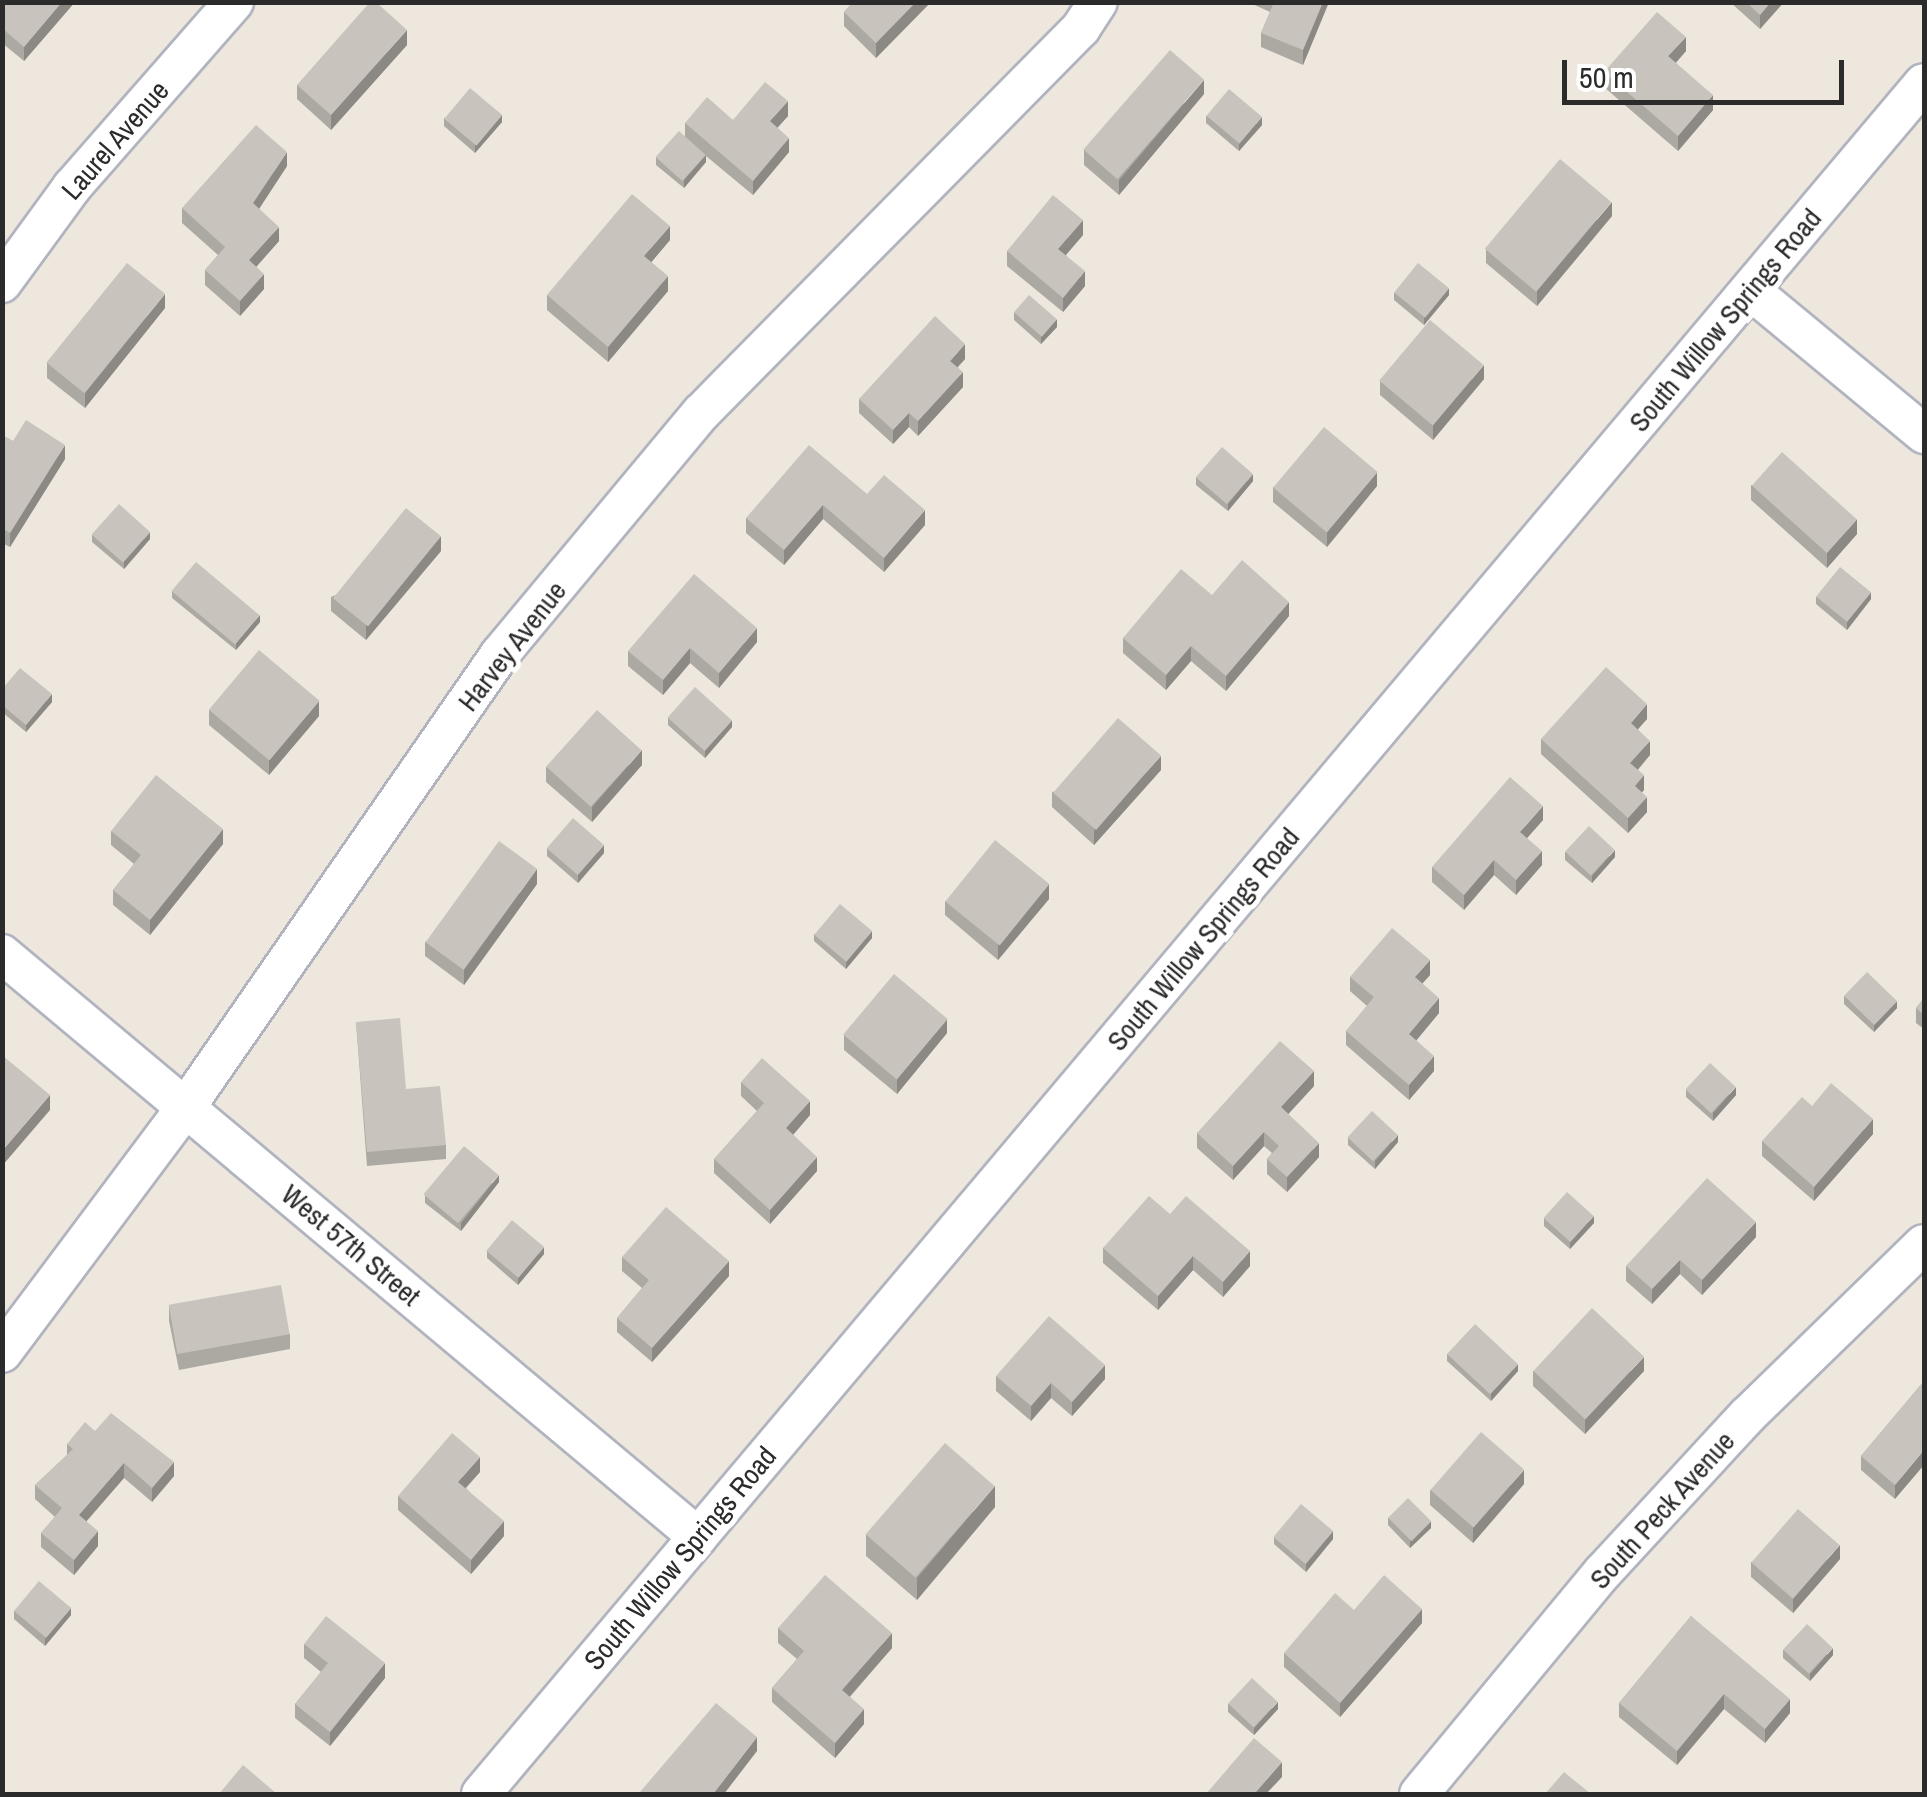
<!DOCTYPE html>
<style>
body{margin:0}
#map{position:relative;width:1927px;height:1797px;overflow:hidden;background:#ede7de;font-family:"Archivo Narrow",sans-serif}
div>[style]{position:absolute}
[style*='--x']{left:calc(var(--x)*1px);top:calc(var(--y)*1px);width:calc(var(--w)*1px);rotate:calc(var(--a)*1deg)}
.roads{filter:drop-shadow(2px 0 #b1b4bf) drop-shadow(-2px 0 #b1b4bf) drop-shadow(0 2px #b1b4bf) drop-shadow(0 -2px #b1b4bf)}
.minor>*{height:38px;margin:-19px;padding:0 19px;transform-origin:19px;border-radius:19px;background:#fff}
.wall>*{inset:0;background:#aca9a3}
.shaded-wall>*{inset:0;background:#8c8984}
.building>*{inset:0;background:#c8c4bd;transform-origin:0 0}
span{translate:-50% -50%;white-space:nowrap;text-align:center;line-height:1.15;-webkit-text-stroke:10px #fff;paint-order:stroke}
.street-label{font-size:28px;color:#2b2b2b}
.frame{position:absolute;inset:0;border:5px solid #2b2b2b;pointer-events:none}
.scale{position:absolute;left:1562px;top:60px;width:282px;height:45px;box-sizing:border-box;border:5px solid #2b2b2b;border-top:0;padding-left:12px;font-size:30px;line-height:35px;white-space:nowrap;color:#2b2b2b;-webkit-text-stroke:8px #fff;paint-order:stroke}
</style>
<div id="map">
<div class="roads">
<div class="minor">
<div style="--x:2;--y:283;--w:119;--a:-53.9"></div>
<div style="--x:72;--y:187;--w:246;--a:-48.8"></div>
<div style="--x:1750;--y:290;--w:226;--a:39.6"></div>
<div style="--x:2;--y:954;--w:908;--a:39.95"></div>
<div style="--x:2;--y:1353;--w:307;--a:-53.2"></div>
<div style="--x:186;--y:1107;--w:551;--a:-55.27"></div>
<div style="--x:500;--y:654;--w:314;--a:-50.2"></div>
<div style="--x:701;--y:413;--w:541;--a:-45.37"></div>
<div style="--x:1081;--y:28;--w:31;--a:-57"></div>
<div style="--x:481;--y:1794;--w:2238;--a:-49.86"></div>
<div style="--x:1419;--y:1794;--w:287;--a:-50.4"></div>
<div style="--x:1602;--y:1573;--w:215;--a:-47.3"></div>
<div style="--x:1748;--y:1415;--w:245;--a:-44.2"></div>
</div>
</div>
<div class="wall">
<div style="clip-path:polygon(2px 2px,75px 2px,24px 61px,2px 43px)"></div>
<div style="clip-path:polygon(853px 2px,931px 2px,876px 58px,844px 26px,844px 12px)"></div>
<div style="clip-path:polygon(1248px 2px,1329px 2px,1303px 65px,1261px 47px,1261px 33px,1270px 12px)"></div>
<div style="clip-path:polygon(1730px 2px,1784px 2px,1760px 29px)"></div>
<div style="clip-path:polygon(407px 45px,331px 130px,297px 99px,297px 85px)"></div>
<div style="clip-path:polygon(1686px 51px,1676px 63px,1713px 110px,1678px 151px,1604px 87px,1604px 72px)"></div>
<div style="clip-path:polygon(1204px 94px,1119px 195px,1084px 165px,1084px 150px)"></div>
<div style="clip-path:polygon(788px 116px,777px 128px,789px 152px,753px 195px,706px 156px,706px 162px,684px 188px,656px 165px,656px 157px,685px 136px,685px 123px)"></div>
<div style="clip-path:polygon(1206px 116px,1262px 125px,1239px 151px,1206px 123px)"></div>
<div style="clip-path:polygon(444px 118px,502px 122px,475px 153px,444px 126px)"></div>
<div style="clip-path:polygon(287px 166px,259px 209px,279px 241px,256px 267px,264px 289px,240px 316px,205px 285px,205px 270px,218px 255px,182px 223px,182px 208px)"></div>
<div style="clip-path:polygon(1612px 216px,1537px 306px,1486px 263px,1486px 249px)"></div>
<div style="clip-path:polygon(1083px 235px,1066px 255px,1085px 286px,1063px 312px,1007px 266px,1007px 251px)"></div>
<div style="clip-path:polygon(670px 240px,651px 262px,668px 291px,608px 362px,547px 310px,547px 295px)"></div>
<div style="clip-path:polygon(1394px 293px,1449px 295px,1424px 325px,1394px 300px)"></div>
<div style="clip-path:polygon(165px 308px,85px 408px,47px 378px,47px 363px)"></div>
<div style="clip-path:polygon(1014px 312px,1057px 327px,1041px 344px,1014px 320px)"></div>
<div style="clip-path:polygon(965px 359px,958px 367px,963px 387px,918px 436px,909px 427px,893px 444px,859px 413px,859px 399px)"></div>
<div style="clip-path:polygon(1484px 379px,1433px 440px,1380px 395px,1380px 381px)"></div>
<div style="clip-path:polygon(2px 435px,13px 441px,65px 459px,10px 547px,2px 543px)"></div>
<div style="clip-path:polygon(1196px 477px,1253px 481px,1228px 511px,1196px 485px)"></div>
<div style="clip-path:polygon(1751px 485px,1857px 534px,1827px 568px,1751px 500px)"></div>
<div style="clip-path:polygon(1377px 486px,1327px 547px,1273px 502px,1273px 487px)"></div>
<div style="clip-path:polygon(867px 494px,925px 525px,884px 572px,823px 519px,784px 565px,746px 533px,746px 518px)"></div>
<div style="clip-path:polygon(92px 535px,150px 539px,124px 569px,92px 542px)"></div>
<div style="clip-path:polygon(441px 551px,366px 640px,331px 611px,331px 597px)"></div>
<div style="clip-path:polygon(172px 591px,260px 622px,236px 650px,172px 598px)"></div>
<div style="clip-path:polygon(1212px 595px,1289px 616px,1226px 691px,1191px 661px,1166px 690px,1123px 653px,1123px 638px)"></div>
<div style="clip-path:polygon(1816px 597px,1871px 599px,1847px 630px,1816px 604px)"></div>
<div style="clip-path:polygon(757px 642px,719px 688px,690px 663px,663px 695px,628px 666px,628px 651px)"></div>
<div style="clip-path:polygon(2px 689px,52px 702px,26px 732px,2px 712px)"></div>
<div style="clip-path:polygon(209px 710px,319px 716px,269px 775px,209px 725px)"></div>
<div style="clip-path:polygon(668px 718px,732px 727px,705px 758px,668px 725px)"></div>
<div style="clip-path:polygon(1647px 719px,1638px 729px,1650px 755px,1638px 770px,1644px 790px,1642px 792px,1647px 812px,1628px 833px,1541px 754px,1541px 739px)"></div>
<div style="clip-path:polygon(642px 765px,592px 822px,546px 782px,546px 767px)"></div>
<div style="clip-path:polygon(1161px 770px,1094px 845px,1052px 807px,1052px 792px)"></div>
<div style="clip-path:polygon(1543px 820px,1527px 838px,1542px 865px,1516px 895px,1494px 875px,1464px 910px,1432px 882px,1432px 867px)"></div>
<div style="clip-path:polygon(111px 831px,223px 844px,150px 935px,113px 905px,113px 890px,134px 864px,111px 845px)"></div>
<div style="clip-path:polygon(547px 849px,604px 853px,578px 883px,547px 856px)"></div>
<div style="clip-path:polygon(1565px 852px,1615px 857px,1592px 883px,1565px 860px)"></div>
<div style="clip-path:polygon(537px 884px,464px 985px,425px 956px,425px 942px)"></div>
<div style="clip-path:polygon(1049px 899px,998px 960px,945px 915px,945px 901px)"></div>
<div style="clip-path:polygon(814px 934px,872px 938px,846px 969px,814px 941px)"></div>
<div style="clip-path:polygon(1430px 975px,1422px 983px,1439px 1013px,1416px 1041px,1434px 1071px,1409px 1100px,1346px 1045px,1346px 1031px,1367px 1006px,1350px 991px,1350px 977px)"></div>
<div style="clip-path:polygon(1844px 996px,1897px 1008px,1874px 1032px,1844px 1004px)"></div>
<div style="clip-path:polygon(1924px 998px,1924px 1029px,1916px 1023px,1916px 1008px)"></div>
<div style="clip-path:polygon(356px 1022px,446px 1145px,446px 1159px,367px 1166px)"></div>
<div style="clip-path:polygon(947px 1033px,897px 1094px,844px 1050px,844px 1035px)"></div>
<div style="clip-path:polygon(741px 1082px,810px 1115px,793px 1135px,817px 1171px,770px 1224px,714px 1173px,714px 1159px,757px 1111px,741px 1096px)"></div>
<div style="clip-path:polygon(1314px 1086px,1288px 1114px,1319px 1157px,1287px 1192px,1267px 1174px,1267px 1159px,1272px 1153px,1264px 1146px,1233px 1180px,1197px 1148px,1197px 1133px)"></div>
<div style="clip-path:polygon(1686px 1090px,1736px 1095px,1713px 1121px,1686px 1097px)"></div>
<div style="clip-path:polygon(1812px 1106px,1873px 1134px,1814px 1201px,1762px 1156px,1762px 1141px)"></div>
<div style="clip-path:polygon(1348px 1138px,1398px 1142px,1375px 1169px,1348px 1145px)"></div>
<div style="clip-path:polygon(499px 1182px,461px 1231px,425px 1203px,425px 1195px)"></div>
<div style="clip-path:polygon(1170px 1214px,1250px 1266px,1223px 1297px,1193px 1270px,1158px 1310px,1103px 1263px,1103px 1248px)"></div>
<div style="clip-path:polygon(1544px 1218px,1594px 1223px,1570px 1249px,1544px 1226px)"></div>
<div style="clip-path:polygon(1756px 1237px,1702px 1295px,1680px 1274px,1652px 1304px,1626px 1281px,1626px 1266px)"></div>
<div style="clip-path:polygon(487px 1251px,544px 1254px,518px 1285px,487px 1258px)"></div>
<div style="clip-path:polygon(622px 1257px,729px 1276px,652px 1362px,617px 1332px,617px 1318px,642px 1288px,622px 1271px)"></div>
<div style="clip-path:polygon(169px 1306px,290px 1334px,290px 1349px,179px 1370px,169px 1321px)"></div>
<div style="clip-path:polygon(1447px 1354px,1518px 1371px,1491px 1401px,1447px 1361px)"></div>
<div style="clip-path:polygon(1533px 1371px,1644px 1371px,1585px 1434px,1533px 1386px)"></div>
<div style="clip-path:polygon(996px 1376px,1105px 1379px,1072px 1416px,1051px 1398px,1031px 1421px,996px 1391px)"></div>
<div style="clip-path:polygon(1924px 1381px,1895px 1499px,1861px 1470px,1861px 1456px)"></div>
<div style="clip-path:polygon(95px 1431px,174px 1476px,152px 1502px,124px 1478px,86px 1521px,98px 1546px,74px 1575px,41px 1547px,41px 1533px,55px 1517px,35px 1499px,35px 1485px,67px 1455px,67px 1444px)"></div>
<div style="clip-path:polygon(480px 1472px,466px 1488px,504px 1536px,471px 1574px,398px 1510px,398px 1496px)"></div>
<div style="clip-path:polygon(1524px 1484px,1473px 1543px,1430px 1505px,1430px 1490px)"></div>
<div style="clip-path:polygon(995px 1507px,917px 1600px,866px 1556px,866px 1535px)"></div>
<div style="clip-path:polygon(1388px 1518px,1431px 1528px,1410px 1548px,1388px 1525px)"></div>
<div style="clip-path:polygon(1274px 1537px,1333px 1539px,1306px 1572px,1274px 1544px)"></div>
<div style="clip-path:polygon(1840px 1559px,1793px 1613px,1751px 1577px,1751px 1562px)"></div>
<div style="clip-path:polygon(1354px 1610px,1422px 1623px,1340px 1717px,1284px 1667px,1284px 1653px)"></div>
<div style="clip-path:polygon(14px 1611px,71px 1615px,45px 1646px,14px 1619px)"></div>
<div style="clip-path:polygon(1691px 1616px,1790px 1713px,1765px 1743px,1724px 1709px,1677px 1765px,1619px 1717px,1619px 1703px)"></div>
<div style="clip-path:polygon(778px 1628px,892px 1648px,850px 1697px,864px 1724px,835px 1758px,772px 1702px,772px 1688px,797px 1659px,778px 1643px)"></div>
<div style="clip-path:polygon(304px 1644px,385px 1678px,330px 1746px,295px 1718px,295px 1704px,321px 1672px,304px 1658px)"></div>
<div style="clip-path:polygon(1783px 1650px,1833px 1655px,1810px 1681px,1783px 1658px)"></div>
<div style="clip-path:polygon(1228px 1704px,1278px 1709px,1254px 1735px,1228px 1712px)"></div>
</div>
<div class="shaded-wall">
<div style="clip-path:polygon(62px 2px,75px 2px,24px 61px,24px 47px)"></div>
<div style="clip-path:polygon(916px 2px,931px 2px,876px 58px,876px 43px)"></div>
<div style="clip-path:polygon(1323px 2px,1329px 2px,1303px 65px,1303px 50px)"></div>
<div style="clip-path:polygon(1771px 2px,1784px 2px,1760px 29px,1760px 15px)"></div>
<div style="clip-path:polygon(407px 30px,407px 45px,331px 130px,331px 115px)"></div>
<div style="clip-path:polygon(1686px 37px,1686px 51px,1668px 71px,1668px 56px)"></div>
<div style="clip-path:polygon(1204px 80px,1204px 94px,1119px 195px,1119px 180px)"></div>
<div style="clip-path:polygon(1713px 95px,1713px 110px,1678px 151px,1678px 136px)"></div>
<div style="clip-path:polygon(788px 101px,788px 116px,770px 136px,770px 121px)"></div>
<div style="clip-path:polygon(502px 115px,502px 122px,475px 153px,475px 145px)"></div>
<div style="clip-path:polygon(1262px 117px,1262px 125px,1239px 151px,1239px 144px)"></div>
<div style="clip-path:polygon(789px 138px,789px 152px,753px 195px,753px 181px)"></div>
<div style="clip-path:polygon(287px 152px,287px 166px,253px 218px,253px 203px)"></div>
<div style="clip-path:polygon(706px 155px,706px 162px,684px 188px,684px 180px)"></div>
<div style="clip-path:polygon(1612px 202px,1612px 216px,1537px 306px,1537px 291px)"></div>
<div style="clip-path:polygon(1083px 220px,1083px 235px,1058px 264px,1058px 249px)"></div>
<div style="clip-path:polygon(670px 226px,670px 240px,644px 271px,644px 256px)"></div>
<div style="clip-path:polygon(279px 227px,279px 241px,249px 275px,249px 260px)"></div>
<div style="clip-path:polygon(1085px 271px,1085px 286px,1063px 312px,1063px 298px)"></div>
<div style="clip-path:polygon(264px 274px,264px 289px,240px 316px,240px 301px)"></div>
<div style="clip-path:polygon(668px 276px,668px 291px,608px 362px,608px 347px)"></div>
<div style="clip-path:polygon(1449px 288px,1449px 295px,1424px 325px,1424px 318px)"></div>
<div style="clip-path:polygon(165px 294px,165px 308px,85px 408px,85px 393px)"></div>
<div style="clip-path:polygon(1057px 319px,1057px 327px,1041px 344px,1041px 336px)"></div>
<div style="clip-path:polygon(965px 344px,965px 359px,950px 375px,950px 361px)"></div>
<div style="clip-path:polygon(1484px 365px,1484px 379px,1433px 440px,1433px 425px)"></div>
<div style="clip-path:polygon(963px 372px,963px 387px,918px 436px,918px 421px)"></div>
<div style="clip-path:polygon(909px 413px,909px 427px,893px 444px,893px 430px)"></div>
<div style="clip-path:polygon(65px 445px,65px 459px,10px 547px,10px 533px)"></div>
<div style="clip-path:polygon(1377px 472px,1377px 486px,1327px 547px,1327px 532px)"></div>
<div style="clip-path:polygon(1253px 474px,1253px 481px,1228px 511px,1228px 504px)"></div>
<div style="clip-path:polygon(823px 505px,823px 519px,784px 565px,784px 550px)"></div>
<div style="clip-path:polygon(925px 510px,925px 525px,884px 572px,884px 558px)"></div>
<div style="clip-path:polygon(1857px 519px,1857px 534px,1827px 568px,1827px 553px)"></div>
<div style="clip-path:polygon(150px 532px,150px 539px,124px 569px,124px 562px)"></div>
<div style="clip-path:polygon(441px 536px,441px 551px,366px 640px,366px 625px)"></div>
<div style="clip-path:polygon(1871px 592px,1871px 599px,1847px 630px,1847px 622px)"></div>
<div style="clip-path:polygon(1289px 602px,1289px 616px,1226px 691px,1226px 676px)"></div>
<div style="clip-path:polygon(260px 615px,260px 622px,236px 650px,236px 643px)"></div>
<div style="clip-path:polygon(757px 628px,757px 642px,719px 688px,719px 673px)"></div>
<div style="clip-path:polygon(1191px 646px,1191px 661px,1166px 690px,1166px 675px)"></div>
<div style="clip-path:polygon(690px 648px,690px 663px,663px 695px,663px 680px)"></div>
<div style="clip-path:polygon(52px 694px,52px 702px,26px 732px,26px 725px)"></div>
<div style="clip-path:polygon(319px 701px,319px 716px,269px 775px,269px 760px)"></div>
<div style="clip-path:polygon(1647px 704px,1647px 719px,1631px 737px,1631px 723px)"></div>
<div style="clip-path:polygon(732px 720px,732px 727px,705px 758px,705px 750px)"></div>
<div style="clip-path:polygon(1650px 741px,1650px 755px,1630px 778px,1630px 763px)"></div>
<div style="clip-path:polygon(642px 750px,642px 765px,592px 822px,592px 807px)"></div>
<div style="clip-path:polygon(1161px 756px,1161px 770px,1094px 845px,1094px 830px)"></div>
<div style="clip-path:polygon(1644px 775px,1644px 790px,1635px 800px,1635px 786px)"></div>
<div style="clip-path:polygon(1647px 797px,1647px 812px,1628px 833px,1628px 818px)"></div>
<div style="clip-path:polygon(1543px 806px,1543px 820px,1520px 846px,1520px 832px)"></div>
<div style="clip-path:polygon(223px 829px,223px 844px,150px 935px,150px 920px)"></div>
<div style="clip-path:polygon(604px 845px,604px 853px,578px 883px,578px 875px)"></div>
<div style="clip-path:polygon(1615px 850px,1615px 857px,1592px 883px,1592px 876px)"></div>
<div style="clip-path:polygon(1542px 851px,1542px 865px,1516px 895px,1516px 880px)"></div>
<div style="clip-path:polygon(1494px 860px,1494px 875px,1464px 910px,1464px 895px)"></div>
<div style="clip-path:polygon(537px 869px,537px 884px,464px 985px,464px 970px)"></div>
<div style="clip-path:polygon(1049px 884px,1049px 899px,998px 960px,998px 945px)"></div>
<div style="clip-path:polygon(872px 931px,872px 938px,846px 969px,846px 961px)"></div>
<div style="clip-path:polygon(1430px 960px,1430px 975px,1415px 992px,1415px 977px)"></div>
<div style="clip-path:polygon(1439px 998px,1439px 1013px,1409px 1049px,1409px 1034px)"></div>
<div style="clip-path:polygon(1897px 1001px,1897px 1008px,1874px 1032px,1874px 1025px)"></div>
<div style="clip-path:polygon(947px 1019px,947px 1033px,897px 1094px,897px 1079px)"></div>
<div style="clip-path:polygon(1434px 1056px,1434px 1071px,1409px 1100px,1409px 1085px)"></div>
<div style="clip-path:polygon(1314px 1071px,1314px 1086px,1281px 1122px,1281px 1107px)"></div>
<div style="clip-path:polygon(1736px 1087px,1736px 1095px,1713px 1121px,1713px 1113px)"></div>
<div style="clip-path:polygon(50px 1095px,50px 1110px,2px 1166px,2px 1151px)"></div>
<div style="clip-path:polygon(810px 1101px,810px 1115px,786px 1143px,786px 1128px)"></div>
<div style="clip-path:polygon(1873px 1119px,1873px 1134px,1814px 1201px,1814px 1187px)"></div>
<div style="clip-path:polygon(1264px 1132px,1264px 1146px,1233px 1180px,1233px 1166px)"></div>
<div style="clip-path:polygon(1398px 1135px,1398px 1142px,1375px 1169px,1375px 1161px)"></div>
<div style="clip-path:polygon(1319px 1143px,1319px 1157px,1287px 1192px,1287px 1177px)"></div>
<div style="clip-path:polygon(817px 1157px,817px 1171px,770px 1224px,770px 1210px)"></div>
<div style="clip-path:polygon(499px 1175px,499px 1182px,461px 1231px,461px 1223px)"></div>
<div style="clip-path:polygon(1594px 1216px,1594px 1223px,1570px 1249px,1570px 1242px)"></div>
<div style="clip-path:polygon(1756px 1222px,1756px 1237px,1702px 1295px,1702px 1280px)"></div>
<div style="clip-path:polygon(544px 1247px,544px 1254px,518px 1285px,518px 1278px)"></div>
<div style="clip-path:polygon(1250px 1251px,1250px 1266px,1223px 1297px,1223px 1282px)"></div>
<div style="clip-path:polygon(1193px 1256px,1193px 1270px,1158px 1310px,1158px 1296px)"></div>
<div style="clip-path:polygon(1680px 1260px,1680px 1274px,1652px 1304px,1652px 1289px)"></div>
<div style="clip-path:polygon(729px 1261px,729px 1276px,652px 1362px,652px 1348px)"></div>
<div style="clip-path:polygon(1644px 1357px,1644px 1371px,1585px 1434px,1585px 1420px)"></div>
<div style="clip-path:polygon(1518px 1364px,1518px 1371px,1491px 1401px,1491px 1393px)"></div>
<div style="clip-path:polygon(1105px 1365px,1105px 1379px,1072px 1416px,1072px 1402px)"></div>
<div style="clip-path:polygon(1051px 1383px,1051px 1398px,1031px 1421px,1031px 1406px)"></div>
<div style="clip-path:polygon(1924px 1450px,1924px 1465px,1895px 1499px,1895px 1485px)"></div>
<div style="clip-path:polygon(480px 1457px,480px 1472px,458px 1496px,458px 1482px)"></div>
<div style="clip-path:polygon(174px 1462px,174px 1476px,152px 1502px,152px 1488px)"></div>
<div style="clip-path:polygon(124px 1463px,124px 1478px,79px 1530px,79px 1515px)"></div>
<div style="clip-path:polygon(1524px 1470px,1524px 1484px,1473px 1543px,1473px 1528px)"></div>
<div style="clip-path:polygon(995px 1486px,995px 1507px,917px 1600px,917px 1578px)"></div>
<div style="clip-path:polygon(504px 1521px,504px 1536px,471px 1574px,471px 1560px)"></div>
<div style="clip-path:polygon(1431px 1521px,1431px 1528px,1410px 1548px,1410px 1541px)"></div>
<div style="clip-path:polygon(98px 1531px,98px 1546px,74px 1575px,74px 1560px)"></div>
<div style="clip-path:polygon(1333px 1531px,1333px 1539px,1306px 1572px,1306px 1564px)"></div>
<div style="clip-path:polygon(1840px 1545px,1840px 1559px,1793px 1613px,1793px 1599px)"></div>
<div style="clip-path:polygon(71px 1608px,71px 1615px,45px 1646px,45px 1639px)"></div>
<div style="clip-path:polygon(1422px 1609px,1422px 1623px,1340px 1717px,1340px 1703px)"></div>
<div style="clip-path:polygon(892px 1633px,892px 1648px,842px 1705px,842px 1690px)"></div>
<div style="clip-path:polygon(1833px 1648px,1833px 1655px,1810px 1681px,1810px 1674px)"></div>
<div style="clip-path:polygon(385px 1663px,385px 1678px,330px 1746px,330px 1732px)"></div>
<div style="clip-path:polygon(1724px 1694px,1724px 1709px,1677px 1765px,1677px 1751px)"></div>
<div style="clip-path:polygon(1790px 1699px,1790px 1713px,1765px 1743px,1765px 1729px)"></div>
<div style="clip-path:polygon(1278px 1702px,1278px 1709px,1254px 1735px,1254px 1728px)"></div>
<div style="clip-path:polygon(864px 1709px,864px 1724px,835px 1758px,835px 1743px)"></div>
<div style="clip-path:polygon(757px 1737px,757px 1751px,724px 1794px,713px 1794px)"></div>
<div style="clip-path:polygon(1282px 1762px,1282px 1777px,1266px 1794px,1254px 1794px)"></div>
</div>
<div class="building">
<div style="clip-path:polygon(2px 2px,62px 2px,24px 47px,2px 28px)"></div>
<div style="clip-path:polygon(370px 2px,376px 2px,407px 30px,331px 115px,297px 85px)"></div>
<div style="clip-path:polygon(853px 2px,916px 2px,876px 43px,844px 12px)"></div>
<div style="clip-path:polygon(1274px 2px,1323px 2px,1303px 50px,1261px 33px)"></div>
<div style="clip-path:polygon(1746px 2px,1771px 2px,1760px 15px)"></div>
<div style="clip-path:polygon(1657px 12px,1686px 37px,1668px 56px,1713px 95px,1678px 136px,1604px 72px)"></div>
<div style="left:1170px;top:50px;width:45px;height:132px;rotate:41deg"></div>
<div style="clip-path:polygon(765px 82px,788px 101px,770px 121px,789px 138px,753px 181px,685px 123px,707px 97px,733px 120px)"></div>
<div style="left:470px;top:88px;width:42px;height:40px;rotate:40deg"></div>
<div style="left:1229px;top:89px;width:43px;height:35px;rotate:40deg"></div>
<div style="clip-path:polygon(256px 125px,287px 152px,253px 203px,279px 227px,249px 260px,264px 274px,240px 301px,205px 270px,225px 247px,182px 208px)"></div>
<div style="left:679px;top:131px;width:36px;height:35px;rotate:42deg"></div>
<div style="left:1560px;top:159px;width:67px;height:117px;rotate:40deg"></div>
<div style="clip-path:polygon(632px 194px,670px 226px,644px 256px,668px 276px,608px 347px,547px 295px)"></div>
<div style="clip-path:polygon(1053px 195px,1083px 220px,1058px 249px,1085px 271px,1063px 298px,1007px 251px)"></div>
<div style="left:127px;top:263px;width:49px;height:128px;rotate:39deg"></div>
<div style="left:1418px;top:263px;width:40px;height:38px;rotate:39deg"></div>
<div style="left:1029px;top:295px;width:37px;height:23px;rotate:41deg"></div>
<div style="clip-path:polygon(935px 316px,965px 344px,950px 361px,963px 372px,918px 421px,909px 413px,893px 430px,859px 399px)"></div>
<div style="left:1430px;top:320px;width:70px;height:79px;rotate:40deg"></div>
<div style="clip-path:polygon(26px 420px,65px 445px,10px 533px,2px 528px,2px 435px,13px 441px)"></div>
<div style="left:1324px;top:427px;width:70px;height:79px;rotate:40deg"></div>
<div style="clip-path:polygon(809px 445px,867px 494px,884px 475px,925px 510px,884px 558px,823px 505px,784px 550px,746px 518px)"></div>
<div style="left:1222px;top:447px;width:41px;height:40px;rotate:41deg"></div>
<div style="left:1782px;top:452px;width:101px;height:45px;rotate:42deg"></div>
<div style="left:119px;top:504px;width:42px;height:41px;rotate:42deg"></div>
<div style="left:406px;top:508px;width:45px;height:116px;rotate:39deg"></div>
<div style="clip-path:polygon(1242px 560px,1289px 602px,1226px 676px,1191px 646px,1166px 675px,1123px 638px,1181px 569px,1212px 595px)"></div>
<div style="left:196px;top:562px;width:83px;height:38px;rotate:40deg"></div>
<div style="left:1840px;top:567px;width:40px;height:38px;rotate:39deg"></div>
<div style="clip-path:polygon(694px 574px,757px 628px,719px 673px,690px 648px,663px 680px,628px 651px)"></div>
<div style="left:259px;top:650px;width:79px;height:78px;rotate:40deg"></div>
<div style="clip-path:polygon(1606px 667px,1647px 704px,1631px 723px,1650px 741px,1630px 763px,1644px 775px,1635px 786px,1647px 797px,1628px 818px,1541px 739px)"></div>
<div style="clip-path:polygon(20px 668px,52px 694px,26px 725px,2px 705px,2px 689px)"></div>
<div style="left:695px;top:687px;width:50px;height:41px;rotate:42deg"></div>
<div style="left:597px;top:710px;width:60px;height:76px;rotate:42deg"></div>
<div style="left:1118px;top:718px;width:57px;height:99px;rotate:41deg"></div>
<div style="clip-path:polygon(156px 775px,223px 829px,150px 920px,113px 890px,141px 855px,111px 831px)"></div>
<div style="clip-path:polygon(1510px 777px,1543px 806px,1520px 832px,1542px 851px,1516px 880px,1494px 860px,1464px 895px,1432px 867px)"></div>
<div style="left:573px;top:818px;width:41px;height:40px;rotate:41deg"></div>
<div style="left:1589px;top:826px;width:35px;height:35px;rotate:43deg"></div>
<div style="left:995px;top:840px;width:70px;height:79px;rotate:39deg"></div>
<div style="left:499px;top:841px;width:47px;height:125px;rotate:36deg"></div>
<div style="left:840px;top:904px;width:42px;height:40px;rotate:40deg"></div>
<div style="clip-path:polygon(1392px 928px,1430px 960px,1415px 977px,1439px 998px,1409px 1034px,1434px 1056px,1409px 1085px,1346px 1031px,1374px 997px,1350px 977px)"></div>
<div style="left:1867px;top:972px;width:42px;height:33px;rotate:44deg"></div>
<div style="left:894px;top:974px;width:70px;height:79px;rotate:40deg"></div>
<div style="clip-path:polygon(1924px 998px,1924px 1015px,1916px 1008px)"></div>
<div style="clip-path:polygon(400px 1018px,406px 1089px,440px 1086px,446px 1145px,367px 1152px,356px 1022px)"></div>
<div style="clip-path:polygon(1280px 1041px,1314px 1071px,1281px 1107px,1319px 1143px,1287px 1177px,1267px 1159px,1279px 1146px,1264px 1132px,1233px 1166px,1197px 1133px)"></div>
<div style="clip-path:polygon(2px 1055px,50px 1095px,2px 1151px)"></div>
<div style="clip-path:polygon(762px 1058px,810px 1101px,786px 1128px,817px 1157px,770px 1210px,714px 1159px,764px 1103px,741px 1082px)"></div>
<div style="left:1710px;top:1063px;width:35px;height:36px;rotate:43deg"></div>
<div style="clip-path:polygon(1831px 1083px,1873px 1119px,1814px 1187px,1762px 1141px,1802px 1097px,1812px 1106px)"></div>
<div style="left:1372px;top:1111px;width:35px;height:36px;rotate:43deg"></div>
<div style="left:464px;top:1146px;width:45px;height:63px;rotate:40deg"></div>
<div style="clip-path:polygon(1707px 1178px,1756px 1222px,1702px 1280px,1680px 1260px,1652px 1289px,1626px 1266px)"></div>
<div style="left:1567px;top:1192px;width:36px;height:35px;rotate:42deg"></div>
<div style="clip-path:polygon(1149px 1196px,1170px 1214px,1186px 1196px,1250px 1251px,1223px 1282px,1193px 1256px,1158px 1296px,1103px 1248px)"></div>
<div style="clip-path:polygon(666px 1207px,729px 1261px,652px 1348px,617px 1318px,649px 1280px,622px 1257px)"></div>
<div style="left:512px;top:1220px;width:42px;height:40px;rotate:40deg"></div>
<div style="left:281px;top:1285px;width:50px;height:114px;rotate:80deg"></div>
<div style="left:1592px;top:1308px;width:71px;height:86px;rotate:43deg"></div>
<div style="clip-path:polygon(1049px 1316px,1105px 1365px,1072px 1402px,1051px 1383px,1031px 1406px,996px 1376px)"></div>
<div style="left:1475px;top:1324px;width:59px;height:41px;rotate:43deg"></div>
<div style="clip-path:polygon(1924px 1381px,1924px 1450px,1895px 1485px,1861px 1456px)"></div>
<div style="clip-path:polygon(111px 1413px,174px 1462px,152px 1488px,124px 1463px,79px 1515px,98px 1531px,74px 1560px,41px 1533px,62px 1508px,35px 1485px,73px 1449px,67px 1444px,85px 1422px,95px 1431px)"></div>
<div style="left:1481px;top:1432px;width:57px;height:77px;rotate:41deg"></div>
<div style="clip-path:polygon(452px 1433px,480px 1457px,458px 1482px,504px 1521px,471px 1560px,398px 1496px)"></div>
<div style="left:945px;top:1443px;width:66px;height:121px;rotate:41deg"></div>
<div style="left:1408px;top:1498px;width:33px;height:28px;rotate:45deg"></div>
<div style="left:1301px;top:1504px;width:42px;height:43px;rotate:40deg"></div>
<div style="left:1798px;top:1509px;width:55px;height:71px;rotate:41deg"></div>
<div style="clip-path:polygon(825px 1575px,892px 1633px,842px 1690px,864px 1709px,835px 1743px,772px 1688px,804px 1651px,778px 1628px)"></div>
<div style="clip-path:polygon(1384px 1575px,1422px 1609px,1340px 1703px,1284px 1653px,1335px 1593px,1354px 1610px)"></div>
<div style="left:39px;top:1581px;width:42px;height:39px;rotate:40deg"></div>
<div style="clip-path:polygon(326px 1616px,385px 1663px,330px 1732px,295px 1704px,328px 1663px,304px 1644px)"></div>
<div style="clip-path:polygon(1691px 1616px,1790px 1699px,1765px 1729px,1724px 1694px,1677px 1751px,1619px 1703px)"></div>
<div style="left:1807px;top:1624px;width:35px;height:35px;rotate:43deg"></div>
<div style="left:1252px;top:1678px;width:35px;height:35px;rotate:43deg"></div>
<div style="clip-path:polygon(716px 1703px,757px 1737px,713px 1794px,643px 1794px,640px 1792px)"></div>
<div style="clip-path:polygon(1254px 1738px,1282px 1762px,1254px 1794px,1206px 1794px)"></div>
<div style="clip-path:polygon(243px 1765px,277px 1794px,219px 1794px)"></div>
<div style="clip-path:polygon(1564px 1772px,1591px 1794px,1545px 1794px)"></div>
</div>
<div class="street-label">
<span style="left:115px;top:140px;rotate:-49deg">Laurel Avenue</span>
<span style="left:1725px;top:320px;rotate:-50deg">South Willow Springs Road</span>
<span style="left:512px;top:646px;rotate:-52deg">Harvey Avenue</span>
<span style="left:1203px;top:939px;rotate:-50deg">South Willow Springs Road</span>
<span style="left:351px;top:1245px;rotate:40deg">West 57th Street</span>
<span style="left:1662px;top:1510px;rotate:-48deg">South Peck Avenue</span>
<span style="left:680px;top:1558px;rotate:-50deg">South Willow Springs Road</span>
</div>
<div class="frame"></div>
<div class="scale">50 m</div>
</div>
